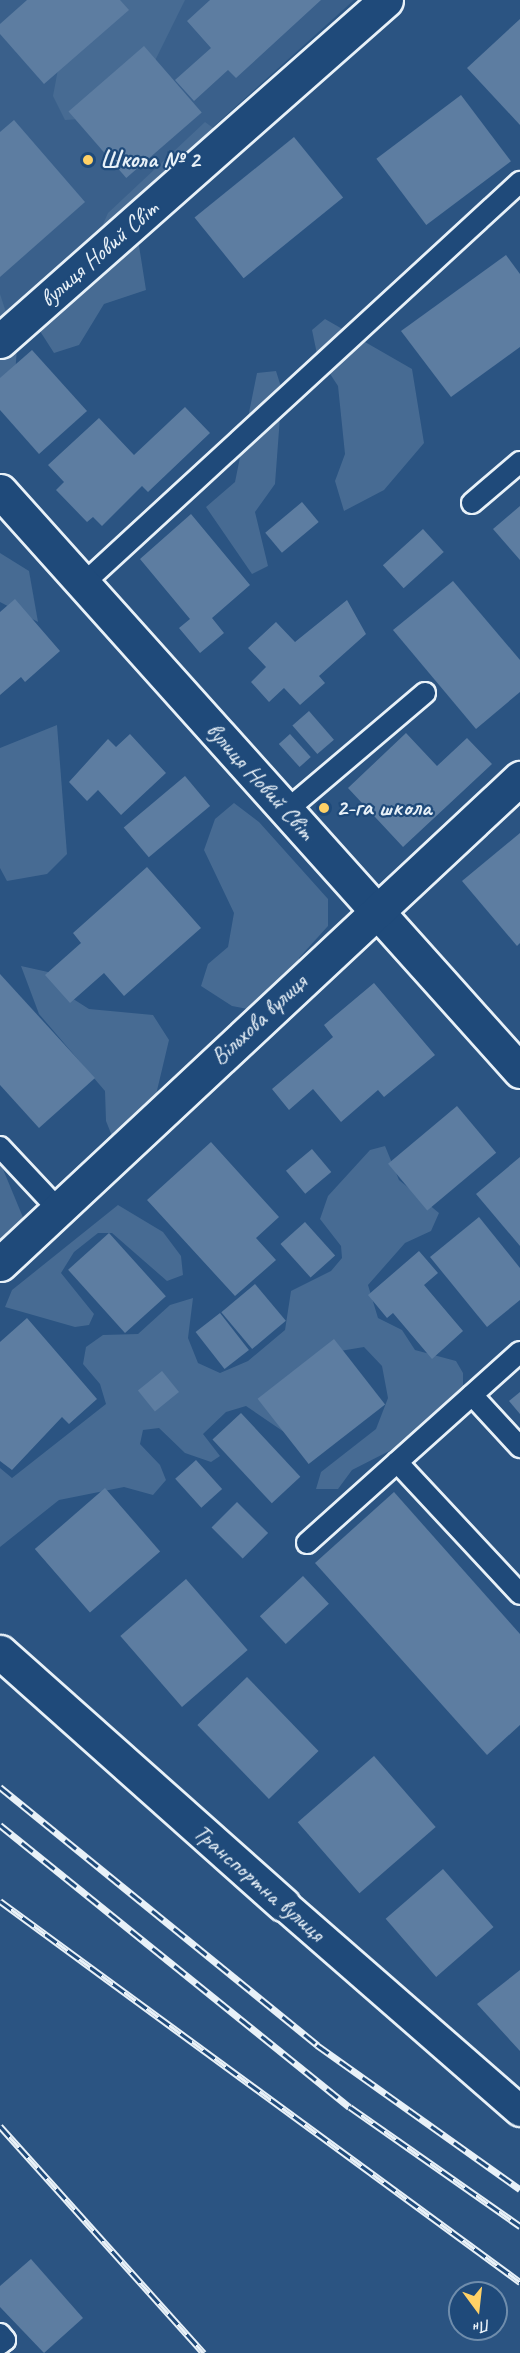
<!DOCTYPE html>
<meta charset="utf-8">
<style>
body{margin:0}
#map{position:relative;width:520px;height:2353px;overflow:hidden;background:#2b5482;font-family:Caveat,sans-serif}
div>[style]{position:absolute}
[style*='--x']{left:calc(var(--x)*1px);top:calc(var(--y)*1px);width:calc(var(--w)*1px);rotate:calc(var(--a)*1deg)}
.built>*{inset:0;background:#3a608b}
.green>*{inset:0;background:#476b93}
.building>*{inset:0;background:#5d7da1;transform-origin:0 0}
.roads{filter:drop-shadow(2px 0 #e8f1f8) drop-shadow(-2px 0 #e8f1f8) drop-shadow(0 2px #e8f1f8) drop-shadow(0 -2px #e8f1f8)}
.service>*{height:20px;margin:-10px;padding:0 10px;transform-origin:10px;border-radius:10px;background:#1f4a7a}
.pedestrian>*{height:30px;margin:-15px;padding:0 15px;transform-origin:15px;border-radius:15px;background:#1f4a7a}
.minor>*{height:33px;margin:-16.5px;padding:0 16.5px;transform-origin:16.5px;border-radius:16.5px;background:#1f4a7a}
.rail>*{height:7px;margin-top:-3.5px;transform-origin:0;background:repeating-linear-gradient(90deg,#1f4a7a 0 14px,#e8f1f8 0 28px);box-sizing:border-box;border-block:2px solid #e8f1f8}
.dots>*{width:16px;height:16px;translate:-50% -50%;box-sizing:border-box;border:3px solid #1f4a7a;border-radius:50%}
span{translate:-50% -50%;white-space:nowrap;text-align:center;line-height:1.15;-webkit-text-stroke:4.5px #1f4a7a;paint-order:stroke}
.poi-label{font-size:24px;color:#e8f1f8;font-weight:700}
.left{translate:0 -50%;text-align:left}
.street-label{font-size:24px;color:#e8f1f8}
.north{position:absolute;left:448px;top:2281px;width:60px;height:60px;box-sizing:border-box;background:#1f4a7a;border:2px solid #6f8dac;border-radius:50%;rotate:165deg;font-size:16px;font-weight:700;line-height:24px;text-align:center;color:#e8f1f8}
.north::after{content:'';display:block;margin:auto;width:21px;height:27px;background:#ffd166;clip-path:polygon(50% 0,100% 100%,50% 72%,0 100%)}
</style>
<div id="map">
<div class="built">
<div style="clip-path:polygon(0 0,354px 0,0 319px)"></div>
</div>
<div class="green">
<div style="clip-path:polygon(118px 0,185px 0,140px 91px,108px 117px,65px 120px,53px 96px,59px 64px)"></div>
<div style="clip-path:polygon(205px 122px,231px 141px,137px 233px,146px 290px,104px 304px,79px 345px,54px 353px,38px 328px,76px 284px,108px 213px)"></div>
<div style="clip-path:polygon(0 294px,17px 346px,15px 377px,0 379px)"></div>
<div style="clip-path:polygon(325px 319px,412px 369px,424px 443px,384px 490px,344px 511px,335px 481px,345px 454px,338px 386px,317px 354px,312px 330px)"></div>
<div style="clip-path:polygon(276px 371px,282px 390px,275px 484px,255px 512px,268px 566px,252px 574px,206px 507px,235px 482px,257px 373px)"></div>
<div style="clip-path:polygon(0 553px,29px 571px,38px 622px,0 602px)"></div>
<div style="clip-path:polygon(57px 725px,67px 854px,47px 874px,7px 881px,0 868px,0 748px)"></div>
<div style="clip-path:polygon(234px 803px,259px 822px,328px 899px,328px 926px,299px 958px,299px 971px,253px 1010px,232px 1006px,201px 986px,208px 964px,228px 947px,234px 913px,204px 850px,215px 819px)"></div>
<div style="clip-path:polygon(21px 966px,48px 972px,67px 995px,89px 1009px,153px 1015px,169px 1040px,155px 1099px,114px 1141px,106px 1121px,105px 1091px,39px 1014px)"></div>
<div style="clip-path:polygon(385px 1146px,399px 1180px,439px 1213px,431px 1231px,405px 1243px,368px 1285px,378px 1318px,402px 1330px,415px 1350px,456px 1361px,463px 1373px,463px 1397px,405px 1443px,352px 1470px,338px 1489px,316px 1489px,321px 1472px,376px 1429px,388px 1398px,382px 1366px,364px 1347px,340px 1351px,287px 1434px,246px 1406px,226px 1412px,203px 1434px,220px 1456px,211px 1462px,185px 1453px,159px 1428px,143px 1430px,140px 1444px,160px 1465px,166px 1480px,153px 1495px,124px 1487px,59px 1500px,0 1547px,0 1468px,12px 1478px,106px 1404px,100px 1384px,83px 1364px,86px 1347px,103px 1335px,138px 1334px,170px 1305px,193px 1298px,188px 1338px,198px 1363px,220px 1373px,248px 1361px,285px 1330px,291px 1291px,331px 1271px,342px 1258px,341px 1246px,320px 1219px,328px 1196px,370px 1150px)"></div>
<div style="clip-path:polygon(0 1162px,27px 1227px,0 1246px)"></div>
<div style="clip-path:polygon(118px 1205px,163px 1232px,181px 1256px,183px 1275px,167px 1281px,112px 1233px,98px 1233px,74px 1252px,61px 1273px,94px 1314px,89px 1325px,75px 1327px,5px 1307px,12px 1290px)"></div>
</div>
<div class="building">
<div style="clip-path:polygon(27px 0,120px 0,129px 10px,44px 84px,0 34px,0 24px)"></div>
<div style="clip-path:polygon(210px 0,321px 0,236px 78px,228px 70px,194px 101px,175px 80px,211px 48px,187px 21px)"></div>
<div style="clip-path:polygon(520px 19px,520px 125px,467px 68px)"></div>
<div style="left:144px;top:46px;width:88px;height:100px;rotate:49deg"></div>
<div style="left:461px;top:95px;width:83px;height:106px;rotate:53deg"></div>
<div style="clip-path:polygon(14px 120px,85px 202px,0 277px,0 132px)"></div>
<div style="left:294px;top:137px;width:78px;height:128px;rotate:51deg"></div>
<div style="clip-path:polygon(506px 255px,520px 274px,520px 347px,451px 397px,401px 331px)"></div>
<div style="clip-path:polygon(32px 350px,87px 411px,39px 454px,0 410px,0 378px)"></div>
<div style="clip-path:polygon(185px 407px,210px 433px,148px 492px,142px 486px,102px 526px,93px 517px,87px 522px,56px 490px,64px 482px,48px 465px,99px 418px,134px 455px)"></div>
<div style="left:302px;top:502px;width:26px;height:48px;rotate:50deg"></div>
<div style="clip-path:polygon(520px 506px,520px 560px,493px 529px)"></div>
<div style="clip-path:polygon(191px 514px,250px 585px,212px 618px,224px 633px,200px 653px,179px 628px,190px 619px,140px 559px)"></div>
<div style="left:423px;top:529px;width:31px;height:54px;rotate:48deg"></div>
<div style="clip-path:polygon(453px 581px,520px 660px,520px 692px,476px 729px,393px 630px)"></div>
<div style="clip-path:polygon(15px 599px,60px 651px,25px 682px,21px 677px,0 695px,0 612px)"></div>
<div style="clip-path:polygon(347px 600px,366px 634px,319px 676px,325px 683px,300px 705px,284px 688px,269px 702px,251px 682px,266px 667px,248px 648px,276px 622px,295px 642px)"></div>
<div style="left:309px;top:711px;width:38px;height:22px;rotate:49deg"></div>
<div style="clip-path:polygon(406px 733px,437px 766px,467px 738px,492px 764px,403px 847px,348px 788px)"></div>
<div style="clip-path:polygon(130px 734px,166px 773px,121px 815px,98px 790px,87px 801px,69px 782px,108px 739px,116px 747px)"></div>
<div style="left:290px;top:734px;width:31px;height:15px;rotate:48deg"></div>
<div style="left:185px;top:776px;width:39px;height:80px;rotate:50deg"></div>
<div style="clip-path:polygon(520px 833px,520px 943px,517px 946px,462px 881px)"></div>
<div style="clip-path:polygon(147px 867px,201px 928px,124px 996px,104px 973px,70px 1003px,45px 975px,81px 943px,73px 933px)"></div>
<div style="clip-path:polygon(0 974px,95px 1078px,39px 1128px,0 1085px)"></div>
<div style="clip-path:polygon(374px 983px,435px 1055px,384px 1097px,378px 1090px,341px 1122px,313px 1089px,289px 1110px,272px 1089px,333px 1037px,324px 1025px)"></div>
<div style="left:457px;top:1106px;width:61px;height:90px;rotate:50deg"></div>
<div style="clip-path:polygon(211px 1142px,279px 1217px,256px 1238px,276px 1260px,235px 1296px,147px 1200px)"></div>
<div style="left:312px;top:1149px;width:30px;height:34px;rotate:50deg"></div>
<div style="clip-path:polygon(520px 1157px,520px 1246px,476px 1194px)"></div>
<div style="clip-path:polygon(479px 1217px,520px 1268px,520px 1300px,487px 1327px,430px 1257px)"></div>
<div style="left:305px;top:1222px;width:45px;height:33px;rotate:48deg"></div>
<div style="left:109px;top:1233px;width:85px;height:55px;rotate:48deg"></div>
<div style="clip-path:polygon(419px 1251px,438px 1273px,424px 1285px,463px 1331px,432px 1359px,393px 1313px,387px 1318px,368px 1295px)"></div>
<div style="left:255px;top:1284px;width:48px;height:44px;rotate:50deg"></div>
<div style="left:220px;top:1313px;width:47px;height:31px;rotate:52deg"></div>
<div style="clip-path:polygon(27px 1318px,97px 1399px,69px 1424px,62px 1417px,12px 1470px,0 1461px,0 1342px)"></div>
<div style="left:334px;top:1339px;width:83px;height:97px;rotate:52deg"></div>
<div style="left:162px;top:1371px;width:27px;height:31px;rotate:51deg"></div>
<div style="clip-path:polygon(520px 1392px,520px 1414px,509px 1401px)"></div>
<div style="left:241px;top:1413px;width:87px;height:39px;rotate:47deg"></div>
<div style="left:196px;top:1460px;width:39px;height:28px;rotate:48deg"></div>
<div style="left:105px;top:1488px;width:84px;height:93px;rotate:49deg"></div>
<div style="clip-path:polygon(394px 1492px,520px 1634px,520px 1725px,487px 1755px,315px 1563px)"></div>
<div style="left:237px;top:1502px;width:44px;height:36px;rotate:45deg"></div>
<div style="left:303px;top:1576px;width:38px;height:59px;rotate:47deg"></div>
<div style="left:186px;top:1579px;width:94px;height:87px;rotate:49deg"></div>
<div style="left:247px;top:1677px;width:103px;height:69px;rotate:46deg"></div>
<div style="left:374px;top:1756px;width:94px;height:101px;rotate:49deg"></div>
<div style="left:443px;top:1869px;width:77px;height:76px;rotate:49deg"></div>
<div style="clip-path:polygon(520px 1970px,520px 2051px,477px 2004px)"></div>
<div style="clip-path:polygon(31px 2259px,83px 2318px,44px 2353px,0 2307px,0 2286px)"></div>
</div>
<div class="roads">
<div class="service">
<div style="--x:472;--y:503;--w:63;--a:-40.5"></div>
<div style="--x:83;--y:584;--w:594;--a:-42.61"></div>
<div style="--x:287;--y:810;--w:181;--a:-40.3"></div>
<div style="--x:0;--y:1147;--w:85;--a:46.9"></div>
<div style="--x:472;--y:1395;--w:71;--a:47.3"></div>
<div style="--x:397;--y:1462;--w:180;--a:47"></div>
<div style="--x:307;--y:1543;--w:286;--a:-41.9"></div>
<div style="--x:0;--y:2334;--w:8;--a:50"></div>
<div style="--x:5;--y:2340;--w:6;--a:141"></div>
</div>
<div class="pedestrian">
<div style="--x:283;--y:1904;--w:315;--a:41.1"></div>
</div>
<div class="minor">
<div style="--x:0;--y:341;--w:515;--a:-41.46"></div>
<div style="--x:0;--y:491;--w:779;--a:48.12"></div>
<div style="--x:0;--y:1264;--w:712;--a:-43.06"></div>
<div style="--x:0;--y:1652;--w:379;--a:41.7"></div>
</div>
</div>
<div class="rail">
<div style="--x:0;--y:1787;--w:409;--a:39.1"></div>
<div style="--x:317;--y:2045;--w:249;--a:35.4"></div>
<div style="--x:0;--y:1825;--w:449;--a:38.9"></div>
<div style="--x:350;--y:2107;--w:208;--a:35"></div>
<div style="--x:0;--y:1901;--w:645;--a:36.23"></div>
<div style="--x:0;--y:2126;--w:305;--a:48.1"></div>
</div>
<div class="dots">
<div style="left:88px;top:160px;background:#ffd166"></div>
<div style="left:324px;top:808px;background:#ffd166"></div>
</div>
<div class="poi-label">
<span class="left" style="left:100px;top:160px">Школа № 2</span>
<span class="left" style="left:336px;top:808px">2-га школа</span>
</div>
<div class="street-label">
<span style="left:99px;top:254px;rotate:-41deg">вулиця Новий Світ</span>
<span style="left:260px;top:781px;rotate:48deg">вулиця Новий Світ</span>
<span style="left:259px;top:1020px;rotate:-43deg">Вільхова вулиця</span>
<span style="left:259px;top:1883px;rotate:41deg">Транспортна вулиця</span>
</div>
<div class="north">Пн</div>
</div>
